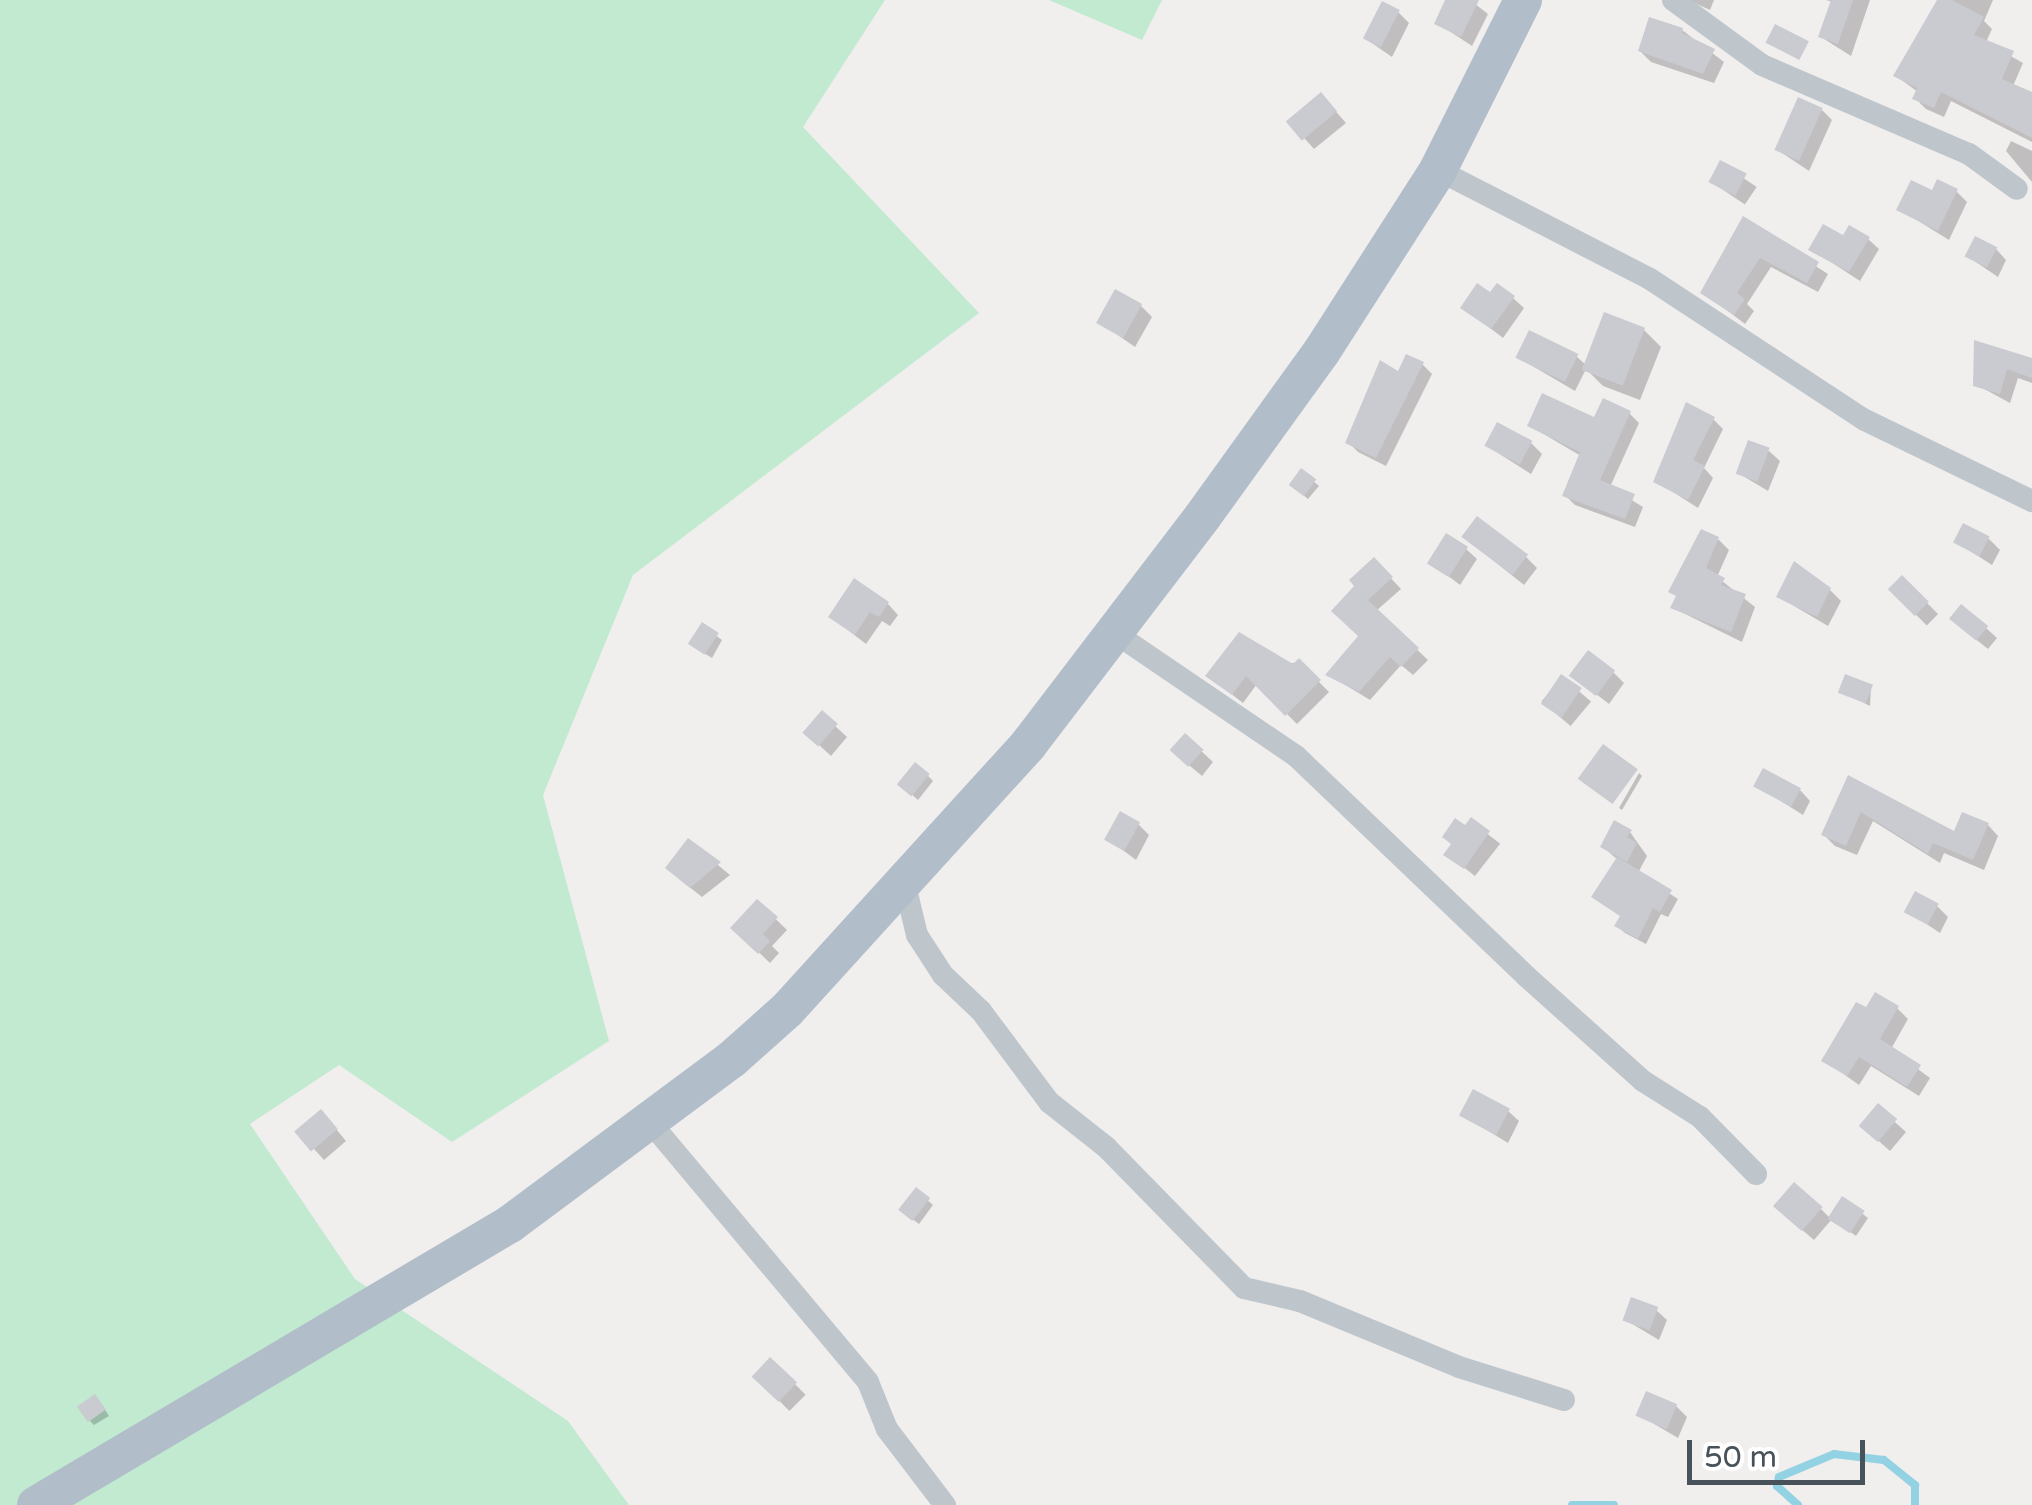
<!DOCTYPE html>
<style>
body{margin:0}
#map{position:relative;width:2032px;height:1505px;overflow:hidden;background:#f1eeee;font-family:"Varela Round",sans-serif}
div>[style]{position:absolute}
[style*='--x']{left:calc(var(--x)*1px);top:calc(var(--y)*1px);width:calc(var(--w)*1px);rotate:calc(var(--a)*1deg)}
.green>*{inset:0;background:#c1ead1}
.shadow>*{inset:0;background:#0003;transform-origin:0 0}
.stream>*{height:8px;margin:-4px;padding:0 4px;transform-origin:4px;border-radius:4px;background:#92d2e3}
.building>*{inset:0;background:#c9cbd1;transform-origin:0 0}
.street>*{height:22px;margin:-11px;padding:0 11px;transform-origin:11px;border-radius:11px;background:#bec6cc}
.primary>*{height:38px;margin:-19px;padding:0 19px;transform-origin:19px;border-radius:19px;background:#b1beca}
span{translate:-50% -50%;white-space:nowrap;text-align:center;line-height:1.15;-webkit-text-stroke:8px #fff;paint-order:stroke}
.scale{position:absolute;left:1687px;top:1440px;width:178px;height:45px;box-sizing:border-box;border:5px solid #48525a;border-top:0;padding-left:12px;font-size:30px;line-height:35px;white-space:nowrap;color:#48525a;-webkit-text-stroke:8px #fff;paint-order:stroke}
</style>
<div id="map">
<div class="green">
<div style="clip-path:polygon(0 0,885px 0,803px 127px,979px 313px,633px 575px,543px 795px,609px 1041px,452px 1142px,339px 1065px,250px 1124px,355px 1279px,568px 1421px,629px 1505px,0 1505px)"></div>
<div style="clip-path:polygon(1049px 0,1162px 0,1142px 40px)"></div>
</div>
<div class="shadow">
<div style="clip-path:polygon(1448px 0,1470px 0,1488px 14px,1472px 46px,1437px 23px)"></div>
<div style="clip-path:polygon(1688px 0,1714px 0,1710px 10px)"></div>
<div style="clip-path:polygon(1826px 0,1870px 0,1851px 56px,1821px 37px,1833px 2px)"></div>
<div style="clip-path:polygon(1945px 0,1993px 0,1984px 21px,1992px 29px,1986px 42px,2023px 63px,2013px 86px,2032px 95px,2032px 142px,1951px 101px,1944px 117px,1926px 109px,1915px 98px,1918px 92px,1896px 76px)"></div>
<div style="clip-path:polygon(1398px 12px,1409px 23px,1392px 57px,1366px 39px)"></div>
<div style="clip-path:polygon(1682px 30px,1724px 62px,1714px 83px,1651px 62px,1640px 51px)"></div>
<div style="clip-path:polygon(1331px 106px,1346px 123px,1314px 149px,1289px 121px)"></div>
<div style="clip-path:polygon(1822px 110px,1832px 120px,1809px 171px,1776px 149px)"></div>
<div style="clip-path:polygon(2011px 141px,2032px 151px,2032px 182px,2006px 151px)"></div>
<div style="left:1721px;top:163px;width:43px;height:21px;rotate:34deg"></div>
<div style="clip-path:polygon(1956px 191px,1967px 202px,1949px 240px,1899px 209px)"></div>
<div style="clip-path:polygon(1744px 220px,1828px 274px,1818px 292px,1771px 267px,1747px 304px,1754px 311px,1745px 324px,1703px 292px)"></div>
<div style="clip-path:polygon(1844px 238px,1868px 239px,1879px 249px,1860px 281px,1811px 249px)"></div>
<div style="clip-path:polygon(1996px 249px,2006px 260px,1998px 277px,1967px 256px)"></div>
<div style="clip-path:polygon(1491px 296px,1513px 298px,1524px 308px,1503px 338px,1463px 307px)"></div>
<div style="clip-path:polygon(1141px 306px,1152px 317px,1135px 347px,1099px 322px)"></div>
<div style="clip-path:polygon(1644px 330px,1661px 347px,1640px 400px,1603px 386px,1586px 369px,1575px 391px,1519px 358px,1576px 356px,1587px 366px)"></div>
<div style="clip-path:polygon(1976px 344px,2032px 361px,2032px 383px,2018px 378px,2010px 403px,1975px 384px)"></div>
<div style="clip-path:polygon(1422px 364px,1432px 374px,1386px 466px,1358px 452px,1348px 442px,1399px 374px)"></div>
<div style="clip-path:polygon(1629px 413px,1639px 423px,1610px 487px,1643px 507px,1635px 527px,1575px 505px,1565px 495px,1581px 456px,1530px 426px)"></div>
<div style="clip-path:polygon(1713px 419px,1723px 429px,1704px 468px,1713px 478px,1698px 508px,1656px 481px)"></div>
<div style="clip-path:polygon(1531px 443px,1542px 454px,1531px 474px,1487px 446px)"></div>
<div style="clip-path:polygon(1769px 451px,1780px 461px,1768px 491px,1738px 473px)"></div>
<div style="clip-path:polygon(1302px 472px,1319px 486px,1308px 499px,1296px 489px)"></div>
<div style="clip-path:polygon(1464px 537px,1526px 557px,1537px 568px,1524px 585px)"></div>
<div style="clip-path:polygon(1718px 539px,1729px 550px,1717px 577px,1755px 607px,1742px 642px,1673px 608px,1678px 598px,1671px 591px)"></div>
<div style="clip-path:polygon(1989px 539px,2000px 550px,1992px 565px,1956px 542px)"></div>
<div style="clip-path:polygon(1466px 549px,1477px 559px,1460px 585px,1430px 562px)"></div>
<div style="clip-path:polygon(1374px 560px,1401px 589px,1376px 611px,1428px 660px,1413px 675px,1401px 665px,1370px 700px,1329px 675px,1361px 637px,1358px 586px)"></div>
<div style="left:1902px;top:578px;width:51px;height:16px;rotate:45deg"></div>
<div style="clip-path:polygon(1830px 590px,1841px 601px,1828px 626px,1779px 597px)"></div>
<div style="clip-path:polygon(888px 604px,898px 615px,890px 626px,882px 621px,866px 644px,831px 617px)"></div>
<div style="clip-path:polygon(702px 625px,722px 640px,712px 658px,696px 648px)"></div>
<div style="clip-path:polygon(1986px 628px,1997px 638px,1988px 649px,1963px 629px)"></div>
<div style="clip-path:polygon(1299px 662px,1329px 692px,1297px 724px,1257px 684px,1243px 703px,1208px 676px)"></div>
<div style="clip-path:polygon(1613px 672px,1624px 683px,1609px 704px,1573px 676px)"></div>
<div style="left:1562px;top:677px;width:38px;height:32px;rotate:40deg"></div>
<div style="clip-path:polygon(1871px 687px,1870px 706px,1840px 691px)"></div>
<div style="clip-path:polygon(822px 714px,847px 737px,831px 756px,817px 743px)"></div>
<div style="clip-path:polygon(1185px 736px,1213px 762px,1202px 776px,1184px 761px)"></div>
<div style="clip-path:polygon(1639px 773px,1642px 776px,1622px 810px,1619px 808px)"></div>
<div style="clip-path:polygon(928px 776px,933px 781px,918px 800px,900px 784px)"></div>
<div style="clip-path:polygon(1850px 779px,1955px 834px,1988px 825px,1998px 836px,1984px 870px,1944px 853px,1940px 863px,1873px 821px,1857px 855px,1835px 846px,1824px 835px)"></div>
<div style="clip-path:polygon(1757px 786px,1800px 790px,1810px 801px,1803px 815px)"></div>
<div style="left:1471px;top:821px;width:37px;height:41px;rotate:38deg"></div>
<div style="clip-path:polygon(1138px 824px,1149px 835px,1136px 860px,1108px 839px)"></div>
<div style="clip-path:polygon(1630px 832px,1647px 856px,1638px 873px,1678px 899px,1668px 917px,1661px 914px,1646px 944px,1625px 933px,1617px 926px,1622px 917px,1594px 897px,1618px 860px,1603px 847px)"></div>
<div style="clip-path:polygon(689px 841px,730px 875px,702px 897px,679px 879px)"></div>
<div style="clip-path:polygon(758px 902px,787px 930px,772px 946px,779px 953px,770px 963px,733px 928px)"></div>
<div style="clip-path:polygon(1937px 906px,1948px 917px,1940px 933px,1907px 911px)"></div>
<div style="clip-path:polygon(1897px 1008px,1908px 1019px,1891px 1049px,1930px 1078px,1919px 1096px,1871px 1066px,1859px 1085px,1824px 1060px,1866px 1011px)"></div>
<div style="clip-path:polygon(1878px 1107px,1906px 1132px,1890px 1151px,1873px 1136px)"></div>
<div style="clip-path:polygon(1508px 1111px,1519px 1121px,1508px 1143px,1462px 1115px)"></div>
<div style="clip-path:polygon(331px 1123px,346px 1141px,324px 1160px,314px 1149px)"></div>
<div style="clip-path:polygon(917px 1191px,933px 1205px,919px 1224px,907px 1215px)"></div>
<div style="clip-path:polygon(1843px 1199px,1868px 1218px,1856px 1236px,1832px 1219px,1814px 1240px,1787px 1217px,1821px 1209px,1830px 1218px)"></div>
<div style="clip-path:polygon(1656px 1310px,1667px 1320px,1659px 1340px,1624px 1319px)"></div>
<div style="left:771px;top:1360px;width:49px;height:23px;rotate:45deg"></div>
<div style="clip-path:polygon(100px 1402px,109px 1416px,94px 1425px,90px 1421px)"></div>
<div style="clip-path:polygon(1676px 1406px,1687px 1417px,1678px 1438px,1639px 1415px)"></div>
</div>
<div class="stream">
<div style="--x:1572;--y:1505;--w:42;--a:0"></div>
<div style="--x:1798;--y:1505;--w:28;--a:-138"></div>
<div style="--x:1777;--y:1486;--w:9;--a:-77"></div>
<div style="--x:1779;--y:1477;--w:60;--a:-22.7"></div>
<div style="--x:1834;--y:1454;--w:50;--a:6.8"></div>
<div style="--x:1884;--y:1460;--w:40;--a:39"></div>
<div style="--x:1915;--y:1485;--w:20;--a:90"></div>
</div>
<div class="building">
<div style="clip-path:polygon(1445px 0,1479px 0,1461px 37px,1434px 24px)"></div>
<div style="clip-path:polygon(1831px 0,1853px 0,1838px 44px,1818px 37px)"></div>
<div style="clip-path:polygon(1937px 0,1952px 0,1984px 17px,1974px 35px,2014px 51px,2002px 79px,2032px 92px,2032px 138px,1941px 92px,1934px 108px,1912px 99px,1917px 88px,1893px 76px)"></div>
<div style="left:1382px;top:1px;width:20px;height:42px;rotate:27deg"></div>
<div style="clip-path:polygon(1649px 17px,1683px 28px,1682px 33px,1715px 49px,1703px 74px,1638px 51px)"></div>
<div style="left:1775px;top:24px;width:38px;height:21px;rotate:27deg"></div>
<div style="left:1321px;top:92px;width:25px;height:46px;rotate:50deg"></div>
<div style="left:1798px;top:97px;width:27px;height:58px;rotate:24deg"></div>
<div style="left:1720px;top:160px;width:30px;height:25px;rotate:27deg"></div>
<div style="clip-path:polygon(1937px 179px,1958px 189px,1938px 231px,1896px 210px,1911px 180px,1932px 190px)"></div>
<div style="clip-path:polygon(1743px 216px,1819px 262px,1807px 283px,1760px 258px,1737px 293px,1745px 299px,1734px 315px,1700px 293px)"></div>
<div style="clip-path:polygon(1823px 224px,1843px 235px,1849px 225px,1870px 237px,1849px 272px,1808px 250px)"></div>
<div style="left:1975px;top:236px;width:25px;height:23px;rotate:27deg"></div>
<div style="clip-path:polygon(1477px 283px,1490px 292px,1497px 283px,1515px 296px,1491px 329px,1460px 308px)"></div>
<div style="left:1115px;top:289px;width:31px;height:39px;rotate:29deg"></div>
<div style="left:1604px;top:312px;width:44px;height:62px;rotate:21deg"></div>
<div style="left:1529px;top:330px;width:55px;height:31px;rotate:26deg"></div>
<div style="clip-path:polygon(1974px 340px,2032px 358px,2032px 378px,2007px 369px,2000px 394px,1973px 386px)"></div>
<div style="clip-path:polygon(1406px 354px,1424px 362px,1376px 458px,1345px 443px,1380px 360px,1398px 371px)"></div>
<div style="clip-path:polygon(1542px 393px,1594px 417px,1603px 398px,1631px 411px,1600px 480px,1635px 494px,1625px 519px,1562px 496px,1580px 452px,1527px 426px)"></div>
<div style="clip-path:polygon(1686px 402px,1715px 417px,1693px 460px,1705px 466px,1688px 500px,1653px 482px)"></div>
<div style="left:1497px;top:422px;width:40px;height:27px;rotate:28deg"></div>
<div style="left:1748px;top:440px;width:23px;height:36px;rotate:20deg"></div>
<div style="left:1301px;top:468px;width:19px;height:21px;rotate:36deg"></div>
<div style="left:1477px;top:516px;width:64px;height:26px;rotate:37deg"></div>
<div style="left:1963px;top:523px;width:30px;height:22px;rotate:27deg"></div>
<div style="clip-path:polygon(1701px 529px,1719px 537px,1706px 568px,1725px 578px,1721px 585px,1746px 594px,1731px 632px,1670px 608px,1676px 596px,1668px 592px)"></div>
<div style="left:1446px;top:533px;width:26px;height:36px;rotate:32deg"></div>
<div style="clip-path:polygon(1374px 557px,1393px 577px,1368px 600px,1419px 648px,1401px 667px,1390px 657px,1359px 692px,1325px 675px,1358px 636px,1331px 611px,1354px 586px,1349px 580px)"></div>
<div style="clip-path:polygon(1794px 561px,1831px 588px,1817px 617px,1776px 597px)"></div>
<div style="left:1902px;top:575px;width:38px;height:20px;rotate:45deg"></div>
<div style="clip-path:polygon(854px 578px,889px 602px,879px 617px,870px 612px,855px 635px,828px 617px)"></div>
<div style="left:1961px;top:604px;width:35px;height:19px;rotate:39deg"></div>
<div style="left:702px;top:622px;width:20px;height:26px;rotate:33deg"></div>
<div style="clip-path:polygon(1239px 632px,1293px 664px,1299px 658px,1321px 680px,1285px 716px,1246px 676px,1232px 695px,1205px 676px)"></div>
<div style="left:1588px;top:650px;width:34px;height:32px;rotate:37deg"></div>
<div style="left:1561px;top:674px;width:25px;height:36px;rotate:34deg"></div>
<div style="left:1845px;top:674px;width:30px;height:20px;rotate:21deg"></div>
<div style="left:822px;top:710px;width:21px;height:30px;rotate:41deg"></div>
<div style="left:1185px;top:733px;width:25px;height:23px;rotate:42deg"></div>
<div style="left:1603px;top:744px;width:43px;height:43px;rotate:36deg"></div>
<div style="left:915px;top:762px;width:19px;height:29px;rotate:39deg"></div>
<div style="left:1763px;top:768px;width:43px;height:21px;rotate:28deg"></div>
<div style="clip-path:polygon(1848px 775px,1954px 831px,1962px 812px,1989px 823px,1973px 860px,1933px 843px,1928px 854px,1861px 812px,1846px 846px,1821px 835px)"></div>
<div style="left:1120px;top:811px;width:23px;height:33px;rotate:29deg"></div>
<div style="clip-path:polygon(1471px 817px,1490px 831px,1464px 869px,1443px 855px,1451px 844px,1442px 837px,1455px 818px,1465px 825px)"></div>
<div style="clip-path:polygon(1614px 820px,1632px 830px,1627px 837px,1637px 843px,1627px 862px,1600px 847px)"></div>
<div style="clip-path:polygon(688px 838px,721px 862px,690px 888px,665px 868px)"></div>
<div style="clip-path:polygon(1617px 857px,1672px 890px,1660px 912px,1653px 908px,1638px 939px,1614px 926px,1620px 916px,1591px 897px)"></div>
<div style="left:1915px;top:891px;width:27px;height:24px;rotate:28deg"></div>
<div style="clip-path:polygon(757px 899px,778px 917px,763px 934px,770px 941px,758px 954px,730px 928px)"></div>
<div style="clip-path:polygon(1875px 992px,1899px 1006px,1880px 1039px,1921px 1065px,1907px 1087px,1859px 1057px,1847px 1076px,1821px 1061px,1856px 1002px,1866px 1007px)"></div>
<div style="left:1473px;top:1089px;width:42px;height:30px;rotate:28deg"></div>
<div style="left:1878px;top:1103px;width:25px;height:30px;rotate:40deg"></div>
<div style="left:321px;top:1109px;width:26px;height:35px;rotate:50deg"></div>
<div style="left:1794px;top:1182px;width:38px;height:32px;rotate:41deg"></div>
<div style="left:916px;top:1187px;width:18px;height:29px;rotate:38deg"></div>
<div style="left:1842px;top:1196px;width:27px;height:27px;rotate:33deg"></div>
<div style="left:1631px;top:1297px;width:29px;height:25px;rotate:20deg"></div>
<div style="left:770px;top:1357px;width:37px;height:27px;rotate:43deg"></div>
<div style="left:1646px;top:1391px;width:34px;height:27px;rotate:23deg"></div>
<div style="left:95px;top:1394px;width:19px;height:22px;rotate:55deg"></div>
</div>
<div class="street">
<div style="--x:1673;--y:0;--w:110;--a:36.1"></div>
<div style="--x:1762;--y:65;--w:225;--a:23.3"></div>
<div style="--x:1969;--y:154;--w:59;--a:36.1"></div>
<div style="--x:1438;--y:170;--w:238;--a:27.2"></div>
<div style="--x:1650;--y:279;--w:257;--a:33.3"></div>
<div style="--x:1865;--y:420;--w:186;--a:25.9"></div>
<div style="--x:1115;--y:633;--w:219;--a:34.2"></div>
<div style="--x:1296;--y:756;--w:318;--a:43.7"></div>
<div style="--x:1526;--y:976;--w:157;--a:41.9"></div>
<div style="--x:1643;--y:1081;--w:67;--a:32.3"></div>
<div style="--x:1700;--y:1117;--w:80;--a:45.5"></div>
<div style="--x:905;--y:885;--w:51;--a:76.5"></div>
<div style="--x:917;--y:935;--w:48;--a:57"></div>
<div style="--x:943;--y:975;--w:52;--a:43.5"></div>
<div style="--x:981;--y:1011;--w:114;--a:53.2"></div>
<div style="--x:1049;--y:1102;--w:73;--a:38.3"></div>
<div style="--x:1106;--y:1147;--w:197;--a:45.6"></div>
<div style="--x:1244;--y:1288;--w:57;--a:13.1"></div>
<div style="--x:1300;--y:1301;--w:172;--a:22.5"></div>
<div style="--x:1459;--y:1367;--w:110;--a:17.4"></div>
<div style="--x:650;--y:1122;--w:339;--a:50"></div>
<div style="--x:868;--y:1382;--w:51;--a:68"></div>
<div style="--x:887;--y:1429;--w:96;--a:52.7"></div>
</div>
<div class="primary">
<div style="--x:36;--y:1505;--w:551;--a:-30.66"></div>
<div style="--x:510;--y:1224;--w:277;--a:-36.6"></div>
<div style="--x:732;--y:1059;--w:74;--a:-41.7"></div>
<div style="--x:787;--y:1010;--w:358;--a:-47.7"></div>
<div style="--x:1028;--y:745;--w:288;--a:-52.6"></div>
<div style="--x:1203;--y:516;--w:203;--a:-54.2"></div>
<div style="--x:1322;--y:351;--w:215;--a:-57.3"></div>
<div style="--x:1438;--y:170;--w:190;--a:-63.4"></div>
</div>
<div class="scale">50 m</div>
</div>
